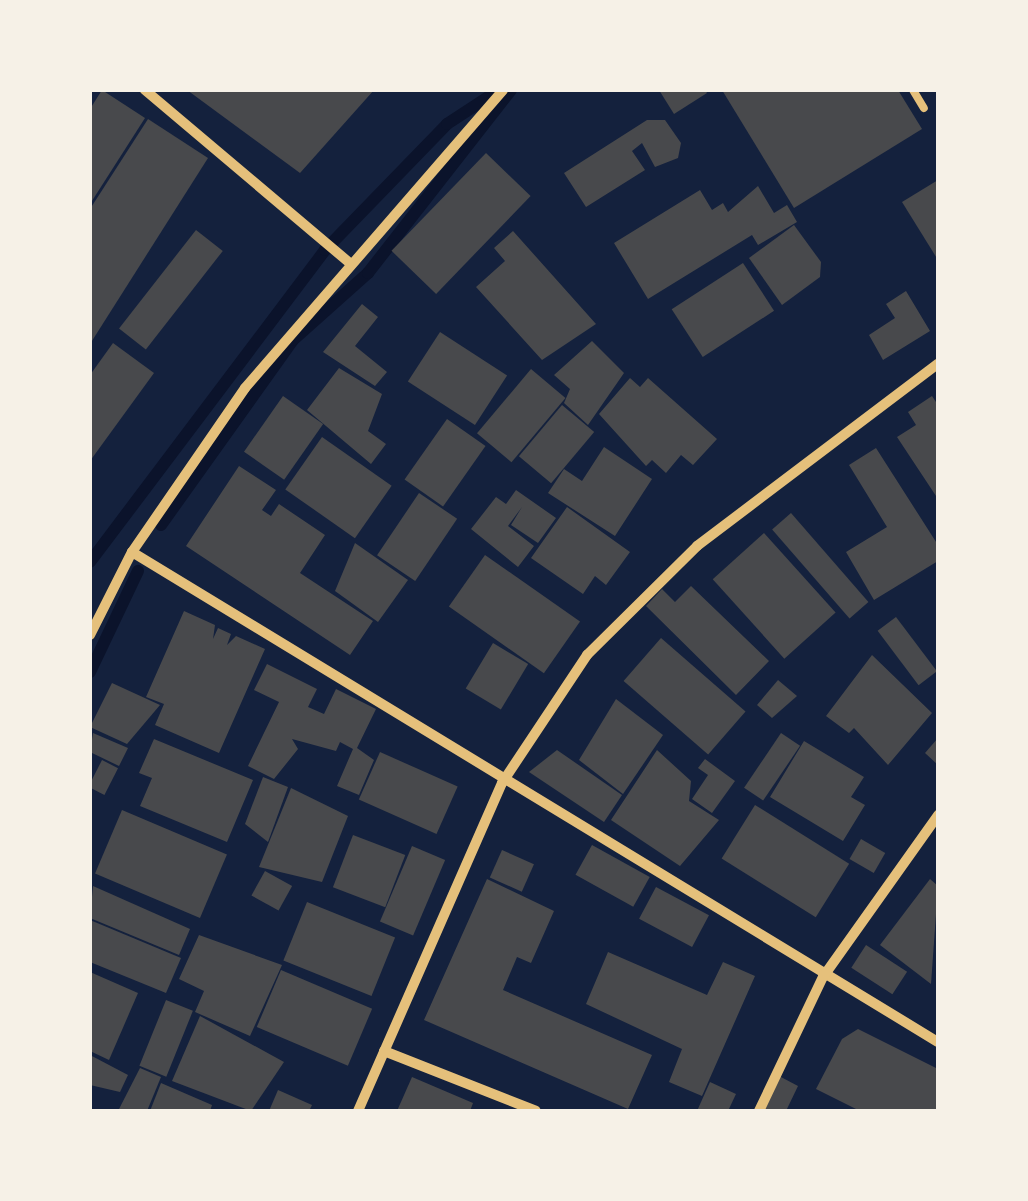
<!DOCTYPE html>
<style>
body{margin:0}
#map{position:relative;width:1028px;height:1201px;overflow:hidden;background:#14213d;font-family:Figtree,sans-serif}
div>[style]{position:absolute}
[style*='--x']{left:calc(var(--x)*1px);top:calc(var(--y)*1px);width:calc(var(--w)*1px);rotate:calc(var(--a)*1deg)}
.stream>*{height:12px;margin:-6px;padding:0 6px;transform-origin:6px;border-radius:6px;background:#0b132b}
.building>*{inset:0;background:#48494c;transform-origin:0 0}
.service>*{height:8px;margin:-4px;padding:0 4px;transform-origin:4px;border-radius:4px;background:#e5c07b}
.minor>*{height:10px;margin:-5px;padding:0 5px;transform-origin:5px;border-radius:5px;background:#e5c07b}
span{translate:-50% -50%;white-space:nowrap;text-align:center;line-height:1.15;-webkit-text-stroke:8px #f6f1e7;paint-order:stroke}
.frame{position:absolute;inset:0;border:92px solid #f6f1e7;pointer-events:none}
</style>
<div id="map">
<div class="stream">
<div style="--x:161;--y:525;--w:227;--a:-54.5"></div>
<div style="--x:293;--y:340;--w:101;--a:-41.8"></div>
<div style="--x:368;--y:273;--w:232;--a:-52"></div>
<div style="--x:90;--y:562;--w:391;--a:-53"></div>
<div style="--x:325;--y:250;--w:175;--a:-45.9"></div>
<div style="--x:447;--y:124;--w:62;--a:-33.2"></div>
<div style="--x:90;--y:672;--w:112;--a:-64.6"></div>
</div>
<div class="building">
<div style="clip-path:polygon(102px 90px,145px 118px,90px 204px,90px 109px)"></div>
<div style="clip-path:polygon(187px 90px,374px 90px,300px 173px)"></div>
<div style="clip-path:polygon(659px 90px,705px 90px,707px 93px,674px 114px)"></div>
<div style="clip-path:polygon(722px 90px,898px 90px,922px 129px,794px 208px)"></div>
<div style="clip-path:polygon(148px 119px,208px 158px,90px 344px,90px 209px)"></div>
<div style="clip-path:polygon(647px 120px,665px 120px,681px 143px,678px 158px,655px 167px,642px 143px,632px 151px,645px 170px,586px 207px,564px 173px)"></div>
<div style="left:486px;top:153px;width:62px;height:136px;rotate:44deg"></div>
<div style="clip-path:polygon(938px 180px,938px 260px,902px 202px)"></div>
<div style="clip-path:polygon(758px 186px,774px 213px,787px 205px,797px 222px,758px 245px,752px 235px,648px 299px,614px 243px,700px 190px,712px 210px,723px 203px,728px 212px)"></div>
<div style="clip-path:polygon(794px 225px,821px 262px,820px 277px,782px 305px,749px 258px)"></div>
<div style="left:196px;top:230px;width:34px;height:125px;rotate:38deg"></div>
<div style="clip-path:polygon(513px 231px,596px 324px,542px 360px,476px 287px,505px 261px,494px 248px)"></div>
<div style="left:743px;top:263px;width:57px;height:85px;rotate:57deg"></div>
<div style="clip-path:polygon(906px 291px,930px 331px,883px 360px,869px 335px,895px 318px,886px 304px)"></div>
<div style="clip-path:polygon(362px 304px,378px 317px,355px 346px,387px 372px,375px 386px,323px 352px)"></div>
<div style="left:440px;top:332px;width:80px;height:59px;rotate:33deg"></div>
<div style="clip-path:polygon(592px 341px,624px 373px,588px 425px,564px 403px,570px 389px,554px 375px)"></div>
<div style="clip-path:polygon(113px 343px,154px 373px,90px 461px,90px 375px)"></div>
<div style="clip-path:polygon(339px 368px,382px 394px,368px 431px,386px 444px,371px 464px,307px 410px)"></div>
<div style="left:531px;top:369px;width:45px;height:84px;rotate:40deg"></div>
<div style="clip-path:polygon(630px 378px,640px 387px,648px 378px,717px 439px,693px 465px,681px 455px,666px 473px,652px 460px,646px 466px,599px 414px)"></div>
<div style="left:283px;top:396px;width:49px;height:68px;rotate:35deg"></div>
<div style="clip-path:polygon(932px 396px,938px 405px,938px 499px,897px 437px,916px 425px,908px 412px)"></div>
<div style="left:562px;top:405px;width:42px;height:67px;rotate:40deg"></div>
<div style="left:447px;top:419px;width:47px;height:74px;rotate:35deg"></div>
<div style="left:322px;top:437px;width:85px;height:64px;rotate:35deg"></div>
<div style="clip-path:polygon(604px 447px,652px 479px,615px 536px,548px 493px,564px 469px,582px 481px)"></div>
<div style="clip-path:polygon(876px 448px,938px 545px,938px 561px,874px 600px,846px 552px,887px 527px,849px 465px)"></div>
<div style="clip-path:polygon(239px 466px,276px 490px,262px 510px,271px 516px,279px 504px,325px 535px,300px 573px,373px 621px,350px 655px,186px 546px)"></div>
<div style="clip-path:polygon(516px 490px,556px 518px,538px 543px,511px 525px,522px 507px,508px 526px,534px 546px,518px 567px,471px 529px,496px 497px,506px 504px)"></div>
<div style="left:419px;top:493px;width:46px;height:75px;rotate:34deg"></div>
<div style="clip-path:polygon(567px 507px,630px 552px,606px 585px,595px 576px,583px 594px,531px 558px)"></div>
<div style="left:791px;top:513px;width:118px;height:25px;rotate:49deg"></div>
<div style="left:764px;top:533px;width:107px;height:69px;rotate:48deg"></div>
<div style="clip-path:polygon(355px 543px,408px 580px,378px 622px,335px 591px)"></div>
<div style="left:485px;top:555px;width:116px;height:63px;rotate:35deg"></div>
<div style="clip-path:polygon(691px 586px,769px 661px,736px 695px,646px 606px,662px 589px,675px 602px)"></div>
<div style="clip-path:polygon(184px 611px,215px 625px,213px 639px,218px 628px,231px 634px,227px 645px,236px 636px,265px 649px,219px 753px,155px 725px,164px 704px,146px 697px)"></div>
<div style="left:896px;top:617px;width:68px;height:23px;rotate:53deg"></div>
<div style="left:661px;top:638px;width:112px;height:57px;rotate:41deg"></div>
<div style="left:493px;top:643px;width:41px;height:53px;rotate:31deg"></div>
<div style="clip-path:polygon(872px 655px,932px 713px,888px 765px,854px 728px,849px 733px,826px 716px)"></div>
<div style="clip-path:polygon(267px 664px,317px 689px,308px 707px,324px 714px,336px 689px,376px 709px,357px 748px,374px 760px,359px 795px,337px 786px,353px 749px,340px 742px,336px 751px,292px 739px,298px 749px,274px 779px,248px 766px,279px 702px,254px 690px)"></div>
<div style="clip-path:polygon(778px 680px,797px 696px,772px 718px,757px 705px)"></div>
<div style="clip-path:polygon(112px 683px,160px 705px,127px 744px,90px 727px)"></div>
<div style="clip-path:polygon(616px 699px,663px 735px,623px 794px,579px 760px)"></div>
<div style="clip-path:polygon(93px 733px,128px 748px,119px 766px,90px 752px)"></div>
<div style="left:781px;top:733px;width:23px;height:66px;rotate:34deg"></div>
<div style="clip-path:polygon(938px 738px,938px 765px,925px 753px)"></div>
<div style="clip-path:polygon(154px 739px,253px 780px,227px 842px,140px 806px,152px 778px,139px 773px)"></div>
<div style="clip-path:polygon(804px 741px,864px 777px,851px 797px,865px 805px,843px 841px,770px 797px)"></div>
<div style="clip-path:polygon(557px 750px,622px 795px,604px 822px,529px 772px)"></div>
<div style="clip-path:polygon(657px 750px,691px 781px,689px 801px,719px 820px,680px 866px,611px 820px)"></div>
<div style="left:380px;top:752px;width:85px;height:52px;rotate:24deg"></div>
<div style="clip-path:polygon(705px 759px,735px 781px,712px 813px,692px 799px,708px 775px,698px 768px)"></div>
<div style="left:102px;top:760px;width:18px;height:30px;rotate:27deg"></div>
<div style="clip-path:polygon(263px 777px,288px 787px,268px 842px,245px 824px)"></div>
<div style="clip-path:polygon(291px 788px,348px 816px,322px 882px,259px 867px)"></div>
<div style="left:755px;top:805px;width:111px;height:63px;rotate:32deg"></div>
<div style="left:122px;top:810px;width:114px;height:69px;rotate:23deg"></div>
<div style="left:353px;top:835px;width:56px;height:56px;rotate:21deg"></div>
<div style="left:861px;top:839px;width:28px;height:23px;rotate:30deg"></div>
<div style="left:592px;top:845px;width:66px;height:34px;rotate:29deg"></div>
<div style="left:412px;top:846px;width:36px;height:82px;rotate:23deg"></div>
<div style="left:502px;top:850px;width:35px;height:30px;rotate:24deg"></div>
<div style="left:265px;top:871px;width:31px;height:28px;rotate:29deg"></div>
<div style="clip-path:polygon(487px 879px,554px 911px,531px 963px,517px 957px,503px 990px,652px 1055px,628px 1109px,424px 1020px)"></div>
<div style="clip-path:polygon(930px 879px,938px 886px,931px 984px,880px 945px)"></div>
<div style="clip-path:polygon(93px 886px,190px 929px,179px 955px,90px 918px)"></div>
<div style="left:656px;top:887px;width:60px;height:36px;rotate:28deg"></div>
<div style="left:307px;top:902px;width:95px;height:63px;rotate:22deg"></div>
<div style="clip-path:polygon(90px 920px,181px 958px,166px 993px,90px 962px)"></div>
<div style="clip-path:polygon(199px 935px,282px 965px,250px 1036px,195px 1012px,204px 991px,179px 979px)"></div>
<div style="left:866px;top:945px;width:49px;height:27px;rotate:33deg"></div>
<div style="clip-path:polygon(608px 952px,707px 995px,723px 962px,755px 976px,702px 1096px,669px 1082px,682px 1049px,586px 1004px)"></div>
<div style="left:281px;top:970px;width:99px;height:62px;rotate:23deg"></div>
<div style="clip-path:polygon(90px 972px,138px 993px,109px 1060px,90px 1051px)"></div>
<div style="left:166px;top:1000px;width:29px;height:71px;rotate:22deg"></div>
<div style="clip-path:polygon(200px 1016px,284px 1062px,251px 1111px,172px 1081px)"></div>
<div style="clip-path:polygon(858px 1029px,938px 1069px,938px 1111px,860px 1111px,816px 1089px,842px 1039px)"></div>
<div style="clip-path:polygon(90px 1055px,128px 1075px,120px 1092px,90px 1085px)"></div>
<div style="clip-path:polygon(140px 1068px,161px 1077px,147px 1111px,118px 1111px)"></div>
<div style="clip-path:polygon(779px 1076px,798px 1086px,786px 1111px,762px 1111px)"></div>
<div style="clip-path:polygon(412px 1077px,473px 1103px,470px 1111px,397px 1111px)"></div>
<div style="clip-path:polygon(710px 1082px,736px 1094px,728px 1111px,697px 1111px)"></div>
<div style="clip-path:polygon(161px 1083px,212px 1105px,210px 1111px,150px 1111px)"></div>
<div style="clip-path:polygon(278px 1090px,312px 1105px,309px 1111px,269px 1111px)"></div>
</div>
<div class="service">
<div style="--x:913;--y:90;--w:21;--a:59"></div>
</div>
<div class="minor">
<div style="--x:145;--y:90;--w:270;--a:40.2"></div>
<div style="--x:132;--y:552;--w:943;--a:31.3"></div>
<div style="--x:90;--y:635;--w:93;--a:-63.2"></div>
<div style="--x:132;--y:552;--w:199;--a:-55.4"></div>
<div style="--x:245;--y:388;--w:394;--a:-49.1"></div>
<div style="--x:384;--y:1051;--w:163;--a:21.5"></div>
<div style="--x:358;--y:1111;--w:358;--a:-66.3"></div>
<div style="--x:502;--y:783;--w:154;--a:-56.4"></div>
<div style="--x:587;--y:655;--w:155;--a:-44.7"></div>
<div style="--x:697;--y:546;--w:302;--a:-37.1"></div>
<div style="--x:759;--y:1111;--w:148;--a:-64.5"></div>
<div style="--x:823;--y:977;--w:199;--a:-54.6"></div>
</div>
<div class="frame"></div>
</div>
